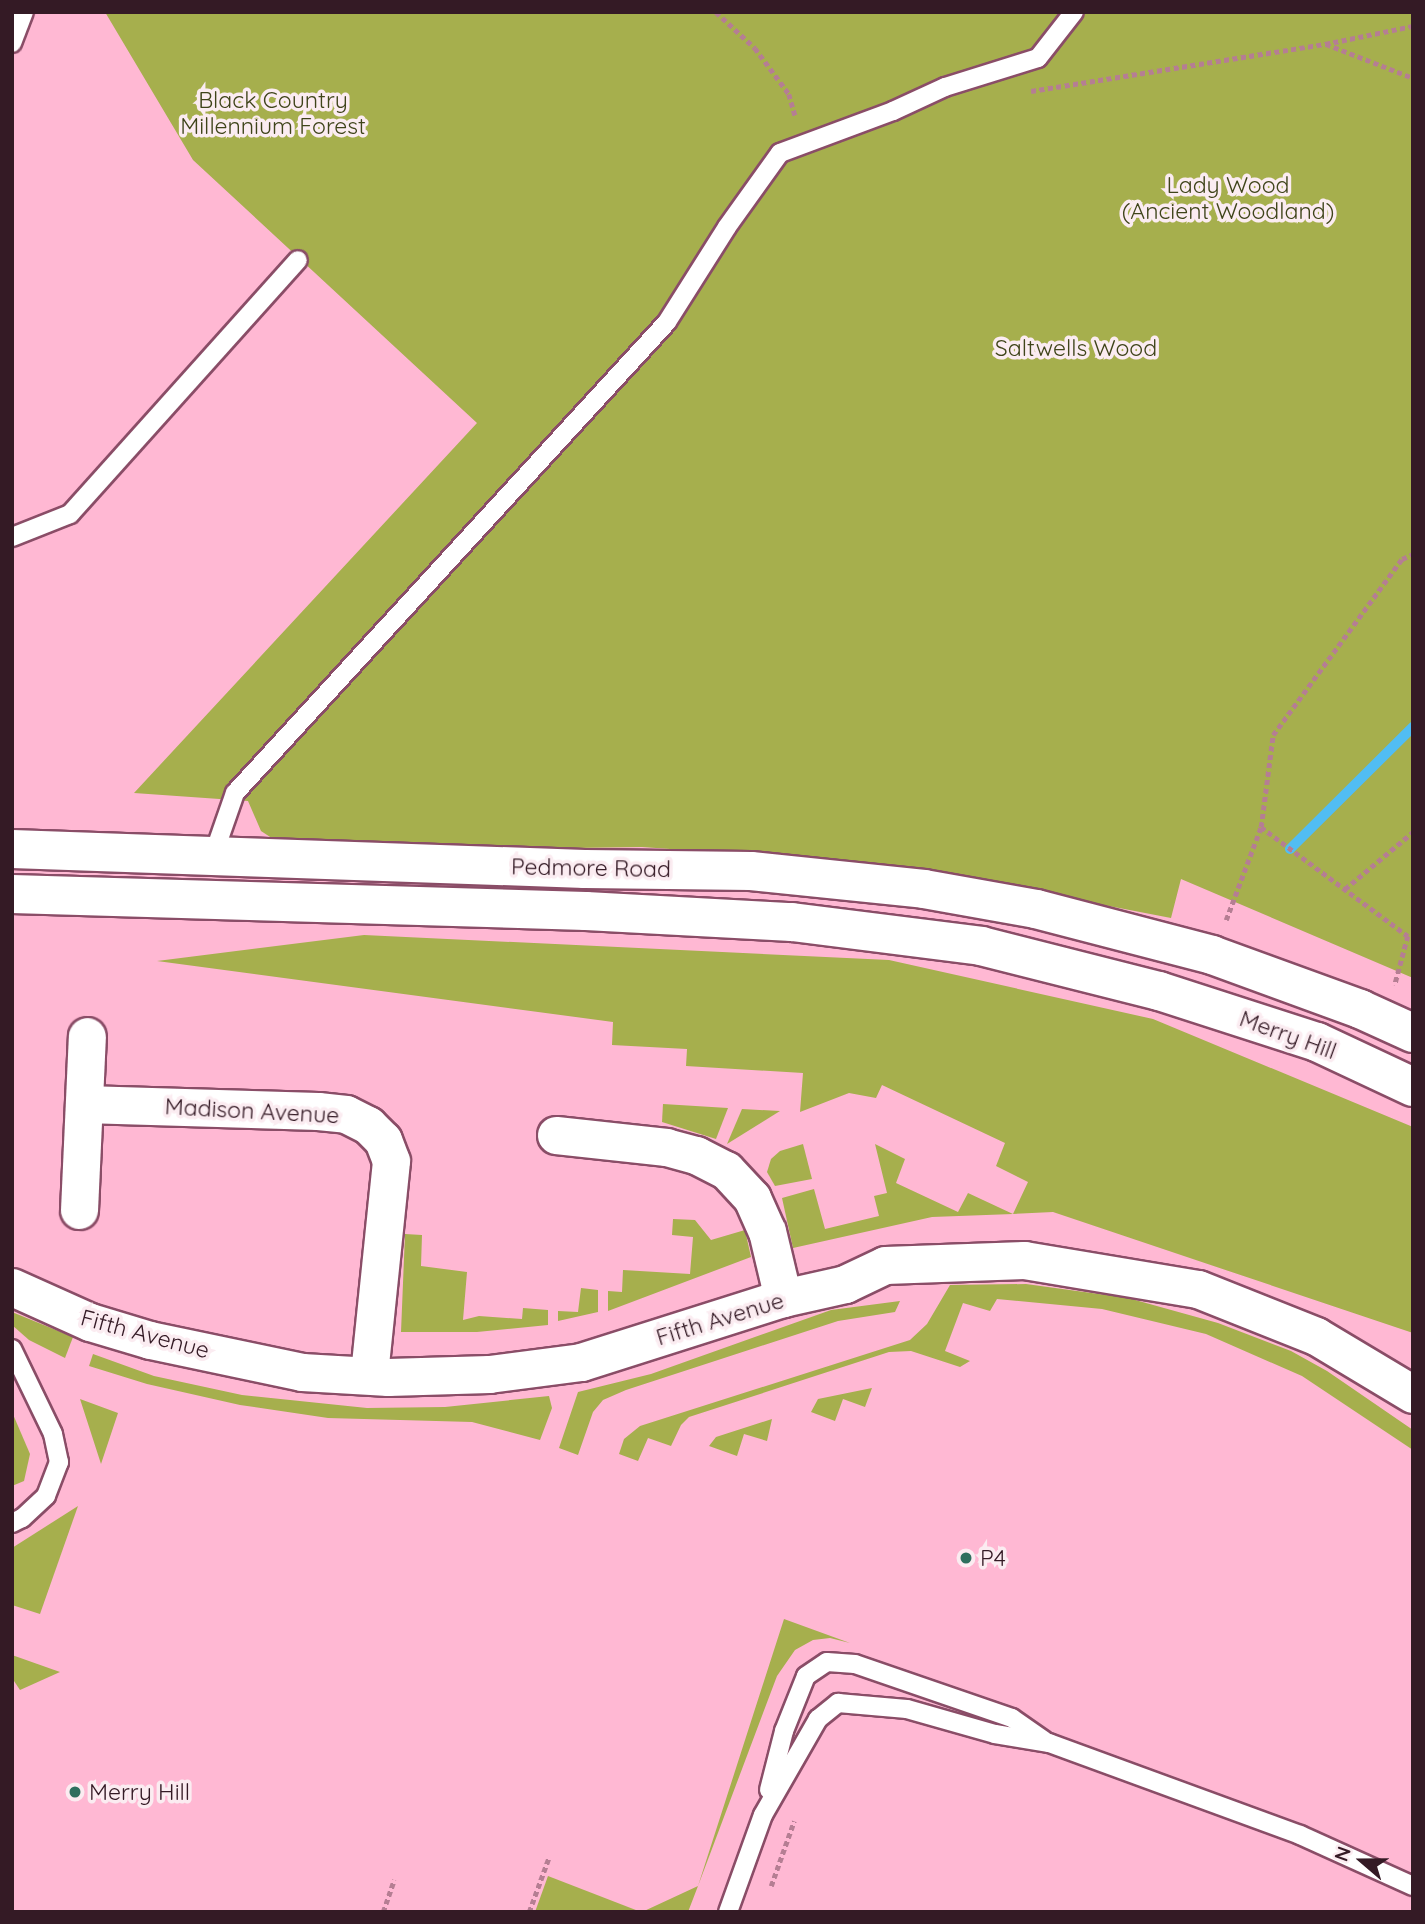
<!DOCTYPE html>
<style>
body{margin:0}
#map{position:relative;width:1425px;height:1924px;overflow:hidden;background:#ffb8d3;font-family:Quicksand,sans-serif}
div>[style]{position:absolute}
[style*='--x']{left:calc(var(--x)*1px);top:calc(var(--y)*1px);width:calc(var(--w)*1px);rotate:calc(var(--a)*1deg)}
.green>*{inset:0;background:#a6af4d}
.stream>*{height:10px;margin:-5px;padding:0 5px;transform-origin:5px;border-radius:5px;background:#51bdf3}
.path>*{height:4.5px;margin-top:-2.25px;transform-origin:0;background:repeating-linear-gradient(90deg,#b57e93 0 5px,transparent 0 8.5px)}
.roads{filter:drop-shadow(2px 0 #8a4d67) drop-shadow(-2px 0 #8a4d67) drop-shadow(0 2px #8a4d67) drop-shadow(0 -2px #8a4d67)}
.service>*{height:18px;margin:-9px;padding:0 9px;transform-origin:9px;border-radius:9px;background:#fff}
.minor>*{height:37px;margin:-18.5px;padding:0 18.5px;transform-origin:18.5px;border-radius:18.5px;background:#fff}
.trunk>*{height:38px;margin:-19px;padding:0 19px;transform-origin:19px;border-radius:19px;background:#fff}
.dots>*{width:19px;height:19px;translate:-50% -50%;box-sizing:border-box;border:4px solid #fbecf1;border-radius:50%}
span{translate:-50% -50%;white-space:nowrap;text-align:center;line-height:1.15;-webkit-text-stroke:7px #fbecf1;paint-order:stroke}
.park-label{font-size:23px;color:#3f441a}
.street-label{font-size:23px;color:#341a25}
.poi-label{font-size:23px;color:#341a25}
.left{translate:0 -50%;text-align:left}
.frame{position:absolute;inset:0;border:14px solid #341a25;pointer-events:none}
.north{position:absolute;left:1327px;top:1826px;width:70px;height:70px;-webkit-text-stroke:5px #fbecf1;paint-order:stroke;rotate:290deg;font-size:19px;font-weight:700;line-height:28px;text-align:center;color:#341a25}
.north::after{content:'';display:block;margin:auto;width:24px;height:32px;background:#341a25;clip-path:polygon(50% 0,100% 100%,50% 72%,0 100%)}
</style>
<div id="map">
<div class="green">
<div style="clip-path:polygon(105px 12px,1413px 12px,1413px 978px,1181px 879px,1171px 918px,1026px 890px,853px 862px,642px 847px,293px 852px,261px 831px,248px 801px,134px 793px,477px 423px,193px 160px)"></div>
<div style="clip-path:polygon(364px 935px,889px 960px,1153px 1019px,1413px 1127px,1413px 1333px,1053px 1212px,1013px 1214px,932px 1217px,793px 1248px,782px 1198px,814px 1189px,825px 1229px,879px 1216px,874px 1196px,887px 1193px,875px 1144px,905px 1159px,896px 1183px,958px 1212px,968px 1193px,1013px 1214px,1028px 1182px,996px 1166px,1005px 1143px,882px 1085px,876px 1098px,849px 1093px,800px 1112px,803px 1073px,686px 1066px,687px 1049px,612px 1045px,613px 1022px,157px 961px)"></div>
<div style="clip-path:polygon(663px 1104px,728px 1108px,716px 1139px,662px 1122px)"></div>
<div style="clip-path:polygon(742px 1109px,780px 1111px,727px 1144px)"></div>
<div style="clip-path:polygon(803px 1144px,812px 1179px,775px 1186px,767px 1172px,771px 1159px,780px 1151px)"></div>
<div style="clip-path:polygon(673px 1219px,695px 1220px,711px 1240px,745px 1230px,751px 1257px,608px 1311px,608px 1291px,622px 1292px,623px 1270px,690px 1274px,693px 1237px,672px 1235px)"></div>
<div style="clip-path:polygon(405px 1234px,422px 1235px,421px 1266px,467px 1272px,463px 1320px,479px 1316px,522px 1319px,523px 1308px,548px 1310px,548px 1325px,477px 1332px,401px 1332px)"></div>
<div style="clip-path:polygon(1026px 1284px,1128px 1298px,1218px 1323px,1291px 1351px,1327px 1371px,1413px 1430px,1413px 1450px,1302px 1376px,1206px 1334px,1102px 1309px,997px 1299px,990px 1311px,963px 1303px,945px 1351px,970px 1361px,960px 1367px,911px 1351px,889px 1352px,689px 1417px,681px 1425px,671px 1446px,648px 1438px,638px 1461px,619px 1454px,624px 1439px,640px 1426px,910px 1340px,927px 1324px,950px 1285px)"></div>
<div style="clip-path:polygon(581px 1288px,598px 1290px,598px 1312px,558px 1321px,558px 1311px,578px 1312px)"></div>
<div style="clip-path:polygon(900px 1301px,895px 1312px,838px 1321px,626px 1390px,603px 1400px,593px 1412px,578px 1455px,559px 1448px,578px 1392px,651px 1374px,831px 1310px)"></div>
<div style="clip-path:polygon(12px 1312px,73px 1337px,65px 1358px,29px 1340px,12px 1325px)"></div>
<div style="clip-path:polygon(93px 1354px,154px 1376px,242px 1395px,367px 1408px,445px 1407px,549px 1396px,552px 1408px,540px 1440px,472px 1422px,328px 1418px,240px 1405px,147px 1384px,89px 1366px)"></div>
<div style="clip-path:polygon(872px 1388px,865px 1407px,843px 1399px,835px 1421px,811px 1412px,818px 1399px)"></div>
<div style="clip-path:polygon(80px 1399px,118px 1413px,101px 1464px,91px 1433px)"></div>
<div style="clip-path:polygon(12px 1412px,30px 1454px,24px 1481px,12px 1486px)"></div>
<div style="clip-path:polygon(772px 1419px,767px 1441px,744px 1434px,737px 1456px,709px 1446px,716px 1437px)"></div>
<div style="clip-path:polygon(78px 1506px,40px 1614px,12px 1605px,12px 1548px)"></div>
<div style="clip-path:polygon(784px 1619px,850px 1643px,830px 1638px,813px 1640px,795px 1650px,777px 1676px,698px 1886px,688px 1912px,642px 1912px,698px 1886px)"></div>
<div style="clip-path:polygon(12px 1655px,60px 1672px,20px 1690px,12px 1678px)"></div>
<div style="clip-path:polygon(548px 1876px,641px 1912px,535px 1912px)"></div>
</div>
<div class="stream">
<div style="--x:1290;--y:849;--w:173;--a:-44.8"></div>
</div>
<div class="path">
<div style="--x:716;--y:12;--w:53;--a:42.7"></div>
<div style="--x:755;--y:48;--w:57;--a:53.5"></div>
<div style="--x:789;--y:94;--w:25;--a:74"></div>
<div style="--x:1326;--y:44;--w:93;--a:21.3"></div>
<div style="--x:1031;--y:91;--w:298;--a:-9.1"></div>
<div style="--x:1325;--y:44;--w:90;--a:-11.6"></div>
<div style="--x:1261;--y:827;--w:183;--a:36.6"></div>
<div style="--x:1408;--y:936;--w:51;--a:104.9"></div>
<div style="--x:1345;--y:889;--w:89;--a:-40"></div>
<div style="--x:1226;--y:920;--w:99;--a:-69.4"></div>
<div style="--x:1261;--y:827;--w:93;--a:-82.6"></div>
<div style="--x:1273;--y:735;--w:218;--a:-53.8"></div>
<div style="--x:1402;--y:559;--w:12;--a:-24"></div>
<div style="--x:771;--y:1886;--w:69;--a:-70.5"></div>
<div style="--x:383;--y:1912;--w:34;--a:-71"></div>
<div style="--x:529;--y:1912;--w:59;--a:-70"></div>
</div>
<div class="roads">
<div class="service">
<div style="--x:12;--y:43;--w:33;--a:-69"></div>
<div style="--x:12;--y:537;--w:62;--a:-21.6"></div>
<div style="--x:70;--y:514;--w:341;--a:-48.1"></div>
<div style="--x:213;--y:856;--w:67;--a:-70.8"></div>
<div style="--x:235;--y:793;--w:639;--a:-47.47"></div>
<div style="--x:667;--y:322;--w:112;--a:-57.7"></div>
<div style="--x:727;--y:227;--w:91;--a:-54.4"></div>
<div style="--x:780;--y:153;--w:121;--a:-20.4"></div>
<div style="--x:893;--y:111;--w:57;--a:-24.8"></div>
<div style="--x:945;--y:87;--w:97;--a:-17.3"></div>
<div style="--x:1038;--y:58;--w:58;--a:-52"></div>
<div style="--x:12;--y:1349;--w:94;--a:64.2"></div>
<div style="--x:53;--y:1434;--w:29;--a:78"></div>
<div style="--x:59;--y:1462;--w:36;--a:111"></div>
<div style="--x:46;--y:1496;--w:33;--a:137"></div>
<div style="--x:22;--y:1518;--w:11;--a:153"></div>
<div style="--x:769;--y:1790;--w:61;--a:-75.7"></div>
<div style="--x:784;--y:1731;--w:59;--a:-68.2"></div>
<div style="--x:806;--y:1676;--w:25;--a:-34"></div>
<div style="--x:827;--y:1662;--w:28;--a:4"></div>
<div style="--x:855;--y:1664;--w:166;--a:19"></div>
<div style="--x:1012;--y:1718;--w:39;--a:35"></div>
<div style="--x:728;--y:1912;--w:103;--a:-70.2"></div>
<div style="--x:763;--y:1815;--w:111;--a:-60.2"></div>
<div style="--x:818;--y:1719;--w:26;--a:-39"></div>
<div style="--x:838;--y:1703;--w:69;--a:5"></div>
<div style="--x:907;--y:1709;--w:91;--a:15.9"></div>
<div style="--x:995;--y:1734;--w:55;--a:9.5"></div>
<div style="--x:1049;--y:1743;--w:267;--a:20.1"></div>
<div style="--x:1300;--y:1835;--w:124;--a:24.3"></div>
</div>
<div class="minor">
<div style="--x:84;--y:1104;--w:234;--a:1.7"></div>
<div style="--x:318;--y:1111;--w:28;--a:6"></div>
<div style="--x:346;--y:1114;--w:25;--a:27"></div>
<div style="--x:368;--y:1125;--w:21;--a:45"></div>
<div style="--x:383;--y:1140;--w:22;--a:69"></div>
<div style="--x:391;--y:1161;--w:215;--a:95.9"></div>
<div style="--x:556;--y:1135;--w:111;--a:6.2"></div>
<div style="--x:666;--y:1147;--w:31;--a:15"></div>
<div style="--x:696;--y:1155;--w:34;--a:27"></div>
<div style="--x:726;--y:1170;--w:38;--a:47"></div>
<div style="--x:752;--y:1198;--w:36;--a:66"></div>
<div style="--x:767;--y:1231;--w:69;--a:76.6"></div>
<div style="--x:79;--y:1210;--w:174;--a:-87.4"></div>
<div style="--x:12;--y:1287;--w:85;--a:24.2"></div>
<div style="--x:90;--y:1322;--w:63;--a:16.7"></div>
<div style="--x:150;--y:1340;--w:155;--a:11.9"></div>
<div style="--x:302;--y:1372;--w:86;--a:3.3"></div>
<div style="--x:388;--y:1377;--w:101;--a:-1.7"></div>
<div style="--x:489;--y:1374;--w:93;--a:-7.4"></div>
<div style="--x:581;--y:1362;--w:212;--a:-17.6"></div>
<div style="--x:783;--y:1298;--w:64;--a:-12.7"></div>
<div style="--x:845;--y:1284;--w:44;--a:-25.4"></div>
<div style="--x:885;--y:1265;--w:139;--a:-2.1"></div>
<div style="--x:1024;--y:1260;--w:176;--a:9.5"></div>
<div style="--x:1198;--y:1289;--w:127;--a:21.7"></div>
<div style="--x:1316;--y:1336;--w:113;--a:30.9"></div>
</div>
<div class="trunk">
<div style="--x:12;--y:849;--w:573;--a:2"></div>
<div style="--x:585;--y:869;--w:166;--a:0.7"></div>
<div style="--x:751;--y:871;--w:174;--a:5.9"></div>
<div style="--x:924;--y:889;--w:114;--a:10.1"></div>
<div style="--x:1036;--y:909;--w:182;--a:14.6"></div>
<div style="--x:1212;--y:955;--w:158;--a:20"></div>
<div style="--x:1360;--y:1009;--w:58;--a:24.4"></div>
<div style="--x:12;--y:894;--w:574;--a:1.7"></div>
<div style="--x:586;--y:911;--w:206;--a:3.1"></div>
<div style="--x:792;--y:922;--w:191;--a:7.2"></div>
<div style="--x:981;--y:946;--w:184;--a:14.2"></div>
<div style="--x:1159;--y:991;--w:166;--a:17.9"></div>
<div style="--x:1317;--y:1042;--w:106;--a:25.1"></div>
</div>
</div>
<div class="dots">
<div style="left:966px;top:1558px;background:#2e6f5e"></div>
<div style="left:75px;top:1792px;background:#2e6f5e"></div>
</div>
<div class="park-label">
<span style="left:273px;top:113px">Black Country<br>Millennium Forest</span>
<span style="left:1228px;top:198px">Lady Wood<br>(Ancient Woodland)</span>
<span style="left:1076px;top:348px">Saltwells Wood</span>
</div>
<div class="street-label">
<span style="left:591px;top:868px;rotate:1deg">Pedmore Road</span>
<span style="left:1288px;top:1035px;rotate:20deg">Merry Hill</span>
<span style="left:252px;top:1111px;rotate:3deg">Madison Avenue</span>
<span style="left:720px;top:1319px;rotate:-17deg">Fifth Avenue</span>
<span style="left:145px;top:1334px;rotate:15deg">Fifth Avenue</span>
</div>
<div class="poi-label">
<span class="left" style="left:980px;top:1558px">P4</span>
<span class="left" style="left:89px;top:1792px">Merry Hill</span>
</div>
<div class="frame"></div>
<div class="north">N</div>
</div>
